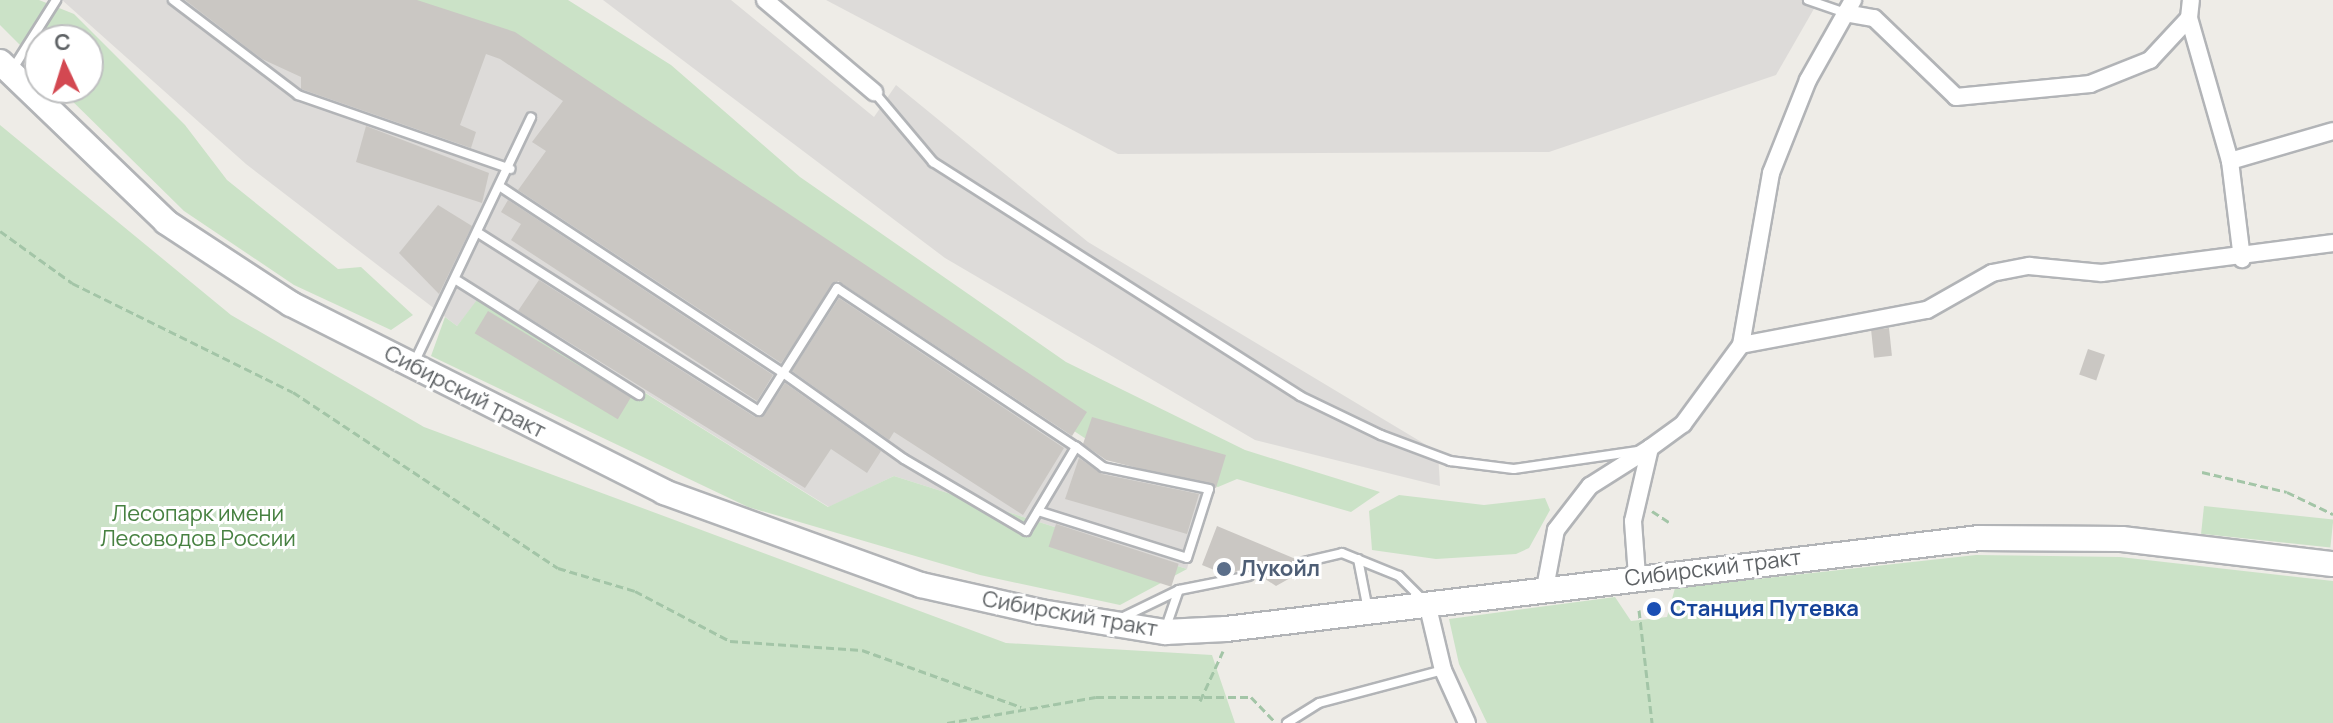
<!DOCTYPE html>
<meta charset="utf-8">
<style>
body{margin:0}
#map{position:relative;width:2333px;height:723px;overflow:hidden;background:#eeece7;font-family:Manrope,sans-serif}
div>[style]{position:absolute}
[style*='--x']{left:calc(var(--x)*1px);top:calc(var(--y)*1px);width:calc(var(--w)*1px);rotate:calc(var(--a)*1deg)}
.industrial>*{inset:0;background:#dddbd9}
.green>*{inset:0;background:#cbe2c7;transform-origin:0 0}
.building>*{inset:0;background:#cac7c3;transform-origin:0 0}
.path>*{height:3px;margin-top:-1.5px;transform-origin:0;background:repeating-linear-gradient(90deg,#a3c5a7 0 8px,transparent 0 12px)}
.roads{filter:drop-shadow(2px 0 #b2b4b7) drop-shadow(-2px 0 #b2b4b7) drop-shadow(0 2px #b2b4b7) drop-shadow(0 -2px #b2b4b7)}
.service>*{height:8px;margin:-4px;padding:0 4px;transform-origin:4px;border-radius:4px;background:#fff}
.minor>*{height:16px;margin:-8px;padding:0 8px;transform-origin:8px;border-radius:8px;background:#fff}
.secondary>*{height:24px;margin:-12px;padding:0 12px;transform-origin:12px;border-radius:12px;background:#fff}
.dots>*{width:22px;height:22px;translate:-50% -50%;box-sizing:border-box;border:4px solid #fff;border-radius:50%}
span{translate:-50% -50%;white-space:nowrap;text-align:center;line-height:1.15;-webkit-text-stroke:6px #fff;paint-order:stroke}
.street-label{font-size:22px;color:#5e6265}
.park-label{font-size:22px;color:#478141}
.service-label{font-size:22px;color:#4e5e75;font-weight:700}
.left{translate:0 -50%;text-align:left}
.transit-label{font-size:22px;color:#164399;font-weight:700}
.north{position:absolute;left:24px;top:24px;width:80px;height:80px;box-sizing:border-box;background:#fff;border:2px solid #bfc0c1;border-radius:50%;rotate:356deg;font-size:22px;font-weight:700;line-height:32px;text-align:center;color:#5e6265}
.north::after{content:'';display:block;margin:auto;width:28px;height:36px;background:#d34851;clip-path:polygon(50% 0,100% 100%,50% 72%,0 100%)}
</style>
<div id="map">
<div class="industrial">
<div style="clip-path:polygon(62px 0,389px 0,522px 61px,1103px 467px,1209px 489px,1187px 569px,894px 476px,829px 507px,484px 292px,457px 326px,246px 164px)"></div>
<div style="clip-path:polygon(603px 0,731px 0,874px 117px,896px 85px,1088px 242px,1438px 452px,1440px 486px,1255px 440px,945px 258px)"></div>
<div style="clip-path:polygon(826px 0,1819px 0,1776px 75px,1549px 152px,1118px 154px)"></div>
</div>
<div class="green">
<div style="clip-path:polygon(0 0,39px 0,74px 14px,185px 125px,227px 180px,338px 269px,361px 267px,413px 315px,391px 330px,294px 285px,184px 211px,59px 88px,88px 88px,88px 40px,40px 40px,40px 65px,0 25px)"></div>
<div style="clip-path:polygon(399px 0,568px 0,671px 65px,800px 177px,1066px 362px,1245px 450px,1380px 492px,1351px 512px,1237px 479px,1218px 487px,1121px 462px,866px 294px,556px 73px)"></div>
<div style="clip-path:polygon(0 125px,231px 315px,424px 427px,1006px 643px,1212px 655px,1235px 723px,0 723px)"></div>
<div style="clip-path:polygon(483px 292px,828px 507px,894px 476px,1187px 569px,1120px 605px,980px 575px,748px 507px,431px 356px,445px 317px,457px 326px)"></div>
<div style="clip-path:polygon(1399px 495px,1484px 505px,1545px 498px,1550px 510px,1529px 548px,1516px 554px,1436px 559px,1372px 550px,1369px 511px)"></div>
<div style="left:2204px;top:506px;width:130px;height:28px;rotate:6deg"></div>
<div style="clip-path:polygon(1976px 555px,2120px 557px,2333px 581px,2333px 723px,1487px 723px,1459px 664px,1449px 619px,1615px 597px,1631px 621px,1667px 617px,1675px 588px)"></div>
</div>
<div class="building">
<div style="clip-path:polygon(185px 0,417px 0,515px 32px,1087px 412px,1072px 436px,838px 281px,781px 363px,518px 190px,546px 151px,532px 142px,563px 101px,500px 59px,486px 54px,460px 125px,476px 132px,471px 148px,301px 89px,301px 77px,262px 59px)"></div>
<div style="clip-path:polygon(366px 126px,489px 173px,482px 203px,356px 162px)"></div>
<div style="clip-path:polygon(508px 200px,773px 375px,757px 401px,511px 240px,521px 224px,501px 212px)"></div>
<div style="clip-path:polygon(438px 205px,472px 226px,439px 294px,399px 253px)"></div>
<div style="clip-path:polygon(539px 280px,755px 417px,764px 415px,785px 383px,881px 451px,867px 473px,831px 449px,805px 488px,518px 311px)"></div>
<div style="clip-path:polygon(839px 298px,1064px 448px,1023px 515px,894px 432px,889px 440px,792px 371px)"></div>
<div style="left:488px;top:311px;width:167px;height:26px;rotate:31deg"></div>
<div style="left:1889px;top:328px;width:28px;height:18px;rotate:84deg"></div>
<div style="left:2088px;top:349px;width:18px;height:27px;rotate:19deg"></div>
<div style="clip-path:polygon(1092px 417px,1226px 455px,1216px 488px,1106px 460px,1083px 444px)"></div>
<div style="clip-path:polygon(1079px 458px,1102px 474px,1199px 494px,1187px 534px,1065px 499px)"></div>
<div style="left:1056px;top:524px;width:129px;height:24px;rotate:18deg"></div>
<div style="clip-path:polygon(1217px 526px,1298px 560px,1301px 572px,1276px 586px,1250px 569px,1224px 574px,1202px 565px)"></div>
</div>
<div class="path">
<div style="--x:0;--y:231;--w:89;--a:35.8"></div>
<div style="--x:72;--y:283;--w:246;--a:26.3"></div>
<div style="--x:293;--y:392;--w:318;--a:33.6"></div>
<div style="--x:558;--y:568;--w:80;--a:16.6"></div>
<div style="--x:635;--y:591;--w:107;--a:27.8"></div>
<div style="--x:730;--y:641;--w:132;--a:3.9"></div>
<div style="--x:862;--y:650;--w:169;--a:19.7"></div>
<div style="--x:2202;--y:472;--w:87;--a:13.2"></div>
<div style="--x:2287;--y:492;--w:51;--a:25.6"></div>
<div style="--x:1652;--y:511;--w:20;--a:33"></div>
<div style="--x:1639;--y:610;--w:114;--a:83.4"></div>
<div style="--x:1200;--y:701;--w:55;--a:-65.3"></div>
<div style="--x:947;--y:723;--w:151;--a:-9.9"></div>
<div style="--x:1096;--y:697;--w:155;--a:0"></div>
<div style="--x:1251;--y:697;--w:33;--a:46"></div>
</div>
<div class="roads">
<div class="service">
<div style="--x:173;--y:0;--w:157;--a:37.2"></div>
<div style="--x:298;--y:95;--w:225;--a:19.2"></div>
<div style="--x:1808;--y:0;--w:39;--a:19"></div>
<div style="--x:12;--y:70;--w:83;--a:-57.8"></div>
<div style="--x:874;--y:92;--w:92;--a:49.9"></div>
<div style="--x:933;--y:162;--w:435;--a:32.5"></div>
<div style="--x:1300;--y:396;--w:90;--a:25.7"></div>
<div style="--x:1381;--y:435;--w:74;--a:20.6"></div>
<div style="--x:1450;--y:461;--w:64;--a:7.1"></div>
<div style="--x:1514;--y:469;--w:125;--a:-8.3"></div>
<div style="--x:480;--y:234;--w:330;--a:32.4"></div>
<div style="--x:759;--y:411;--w:45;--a:-57.7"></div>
<div style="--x:783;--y:373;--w:336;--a:-146.6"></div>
<div style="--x:458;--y:281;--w:214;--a:32.2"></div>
<div style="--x:414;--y:363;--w:272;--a:-64.5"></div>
<div style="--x:1038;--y:511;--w:156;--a:17.5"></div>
<div style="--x:1187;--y:558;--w:72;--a:-72.3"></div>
<div style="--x:1209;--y:489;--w:108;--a:-168.3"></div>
<div style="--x:1103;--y:467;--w:34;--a:-143"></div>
<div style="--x:1076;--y:447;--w:287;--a:-146.4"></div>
<div style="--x:837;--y:288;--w:101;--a:122.4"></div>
<div style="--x:783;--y:373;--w:148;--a:35.4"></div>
<div style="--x:904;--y:459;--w:142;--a:30.5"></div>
<div style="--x:1026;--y:531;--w:98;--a:-59.2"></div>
<div style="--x:1358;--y:559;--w:52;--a:78.9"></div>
<div style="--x:1304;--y:562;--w:39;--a:-13"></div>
<div style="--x:1342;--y:553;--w:61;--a:22"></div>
<div style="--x:1399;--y:576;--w:34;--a:45"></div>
<div style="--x:1119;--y:619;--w:67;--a:-25.8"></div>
<div style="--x:1166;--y:627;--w:39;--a:-71"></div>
<div style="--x:1179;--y:590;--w:71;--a:-11.3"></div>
<div style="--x:1287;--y:723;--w:38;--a:-32"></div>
<div style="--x:1319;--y:703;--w:128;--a:-14.9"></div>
</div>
<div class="minor">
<div style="--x:765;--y:0;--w:143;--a:40.2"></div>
<div style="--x:1845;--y:13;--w:29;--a:10"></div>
<div style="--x:1874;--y:18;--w:114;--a:43.9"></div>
<div style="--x:1956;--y:97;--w:135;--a:-5.5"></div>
<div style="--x:2090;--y:84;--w:65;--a:-21.8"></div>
<div style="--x:2150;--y:60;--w:57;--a:-47.1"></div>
<div style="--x:2189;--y:18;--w:18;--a:-84"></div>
<div style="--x:2189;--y:18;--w:149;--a:74"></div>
<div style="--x:2230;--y:161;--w:99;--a:83"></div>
<div style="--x:2230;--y:161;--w:107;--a:-16.2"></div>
<div style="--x:1741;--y:345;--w:189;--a:-10.7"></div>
<div style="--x:1927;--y:310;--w:75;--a:-29.6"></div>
<div style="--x:1992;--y:273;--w:38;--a:-11"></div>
<div style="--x:2029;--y:266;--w:73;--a:5.5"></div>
<div style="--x:2102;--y:273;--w:233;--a:-7.4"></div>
<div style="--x:1637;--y:576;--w:55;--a:-94.2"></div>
<div style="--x:1633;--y:521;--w:75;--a:-76.9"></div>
<div style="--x:1650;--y:448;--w:41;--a:-36"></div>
<div style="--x:1683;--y:424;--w:98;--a:-53.7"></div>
<div style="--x:1741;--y:345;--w:175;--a:-80.1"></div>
<div style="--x:1771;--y:173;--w:100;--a:-68.3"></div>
<div style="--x:1808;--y:80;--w:92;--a:-60.6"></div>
<div style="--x:1545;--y:588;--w:59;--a:-79.3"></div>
<div style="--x:1556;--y:530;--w:56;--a:-52.3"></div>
<div style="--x:1590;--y:486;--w:71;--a:-32.3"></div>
<div style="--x:1427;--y:603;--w:69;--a:76.6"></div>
<div style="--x:1443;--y:670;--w:58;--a:65.6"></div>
</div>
<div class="secondary">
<div style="--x:0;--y:62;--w:231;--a:43.9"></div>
<div style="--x:166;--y:222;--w:149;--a:33.3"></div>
<div style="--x:291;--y:304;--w:418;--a:26.7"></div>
<div style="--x:664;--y:492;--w:273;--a:19.9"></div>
<div style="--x:921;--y:585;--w:123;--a:12.7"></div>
<div style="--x:1041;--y:612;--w:126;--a:9.2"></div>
<div style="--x:1165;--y:632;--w:61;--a:-2.8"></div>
<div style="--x:1226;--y:629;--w:758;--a:-6.89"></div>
<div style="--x:1979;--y:538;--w:143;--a:0.4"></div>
<div style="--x:2122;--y:539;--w:212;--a:6.8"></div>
</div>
</div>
<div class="dots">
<div style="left:1224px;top:569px;background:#5c6f8a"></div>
<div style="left:1654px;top:609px;background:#1a4fb4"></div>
</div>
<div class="street-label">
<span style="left:465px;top:392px;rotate:27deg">Сибирский тракт</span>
<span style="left:1713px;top:568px;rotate:-7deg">Сибирский тракт</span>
<span style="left:1070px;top:614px;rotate:10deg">Сибирский тракт</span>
</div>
<div class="park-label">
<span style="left:198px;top:526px">Лесопарк имени<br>Лесоводов России</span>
</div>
<div class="service-label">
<span class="left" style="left:1240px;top:569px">Лукойл</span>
</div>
<div class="transit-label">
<span class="left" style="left:1670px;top:609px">Станция Путевка</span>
</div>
<div class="north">С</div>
</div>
